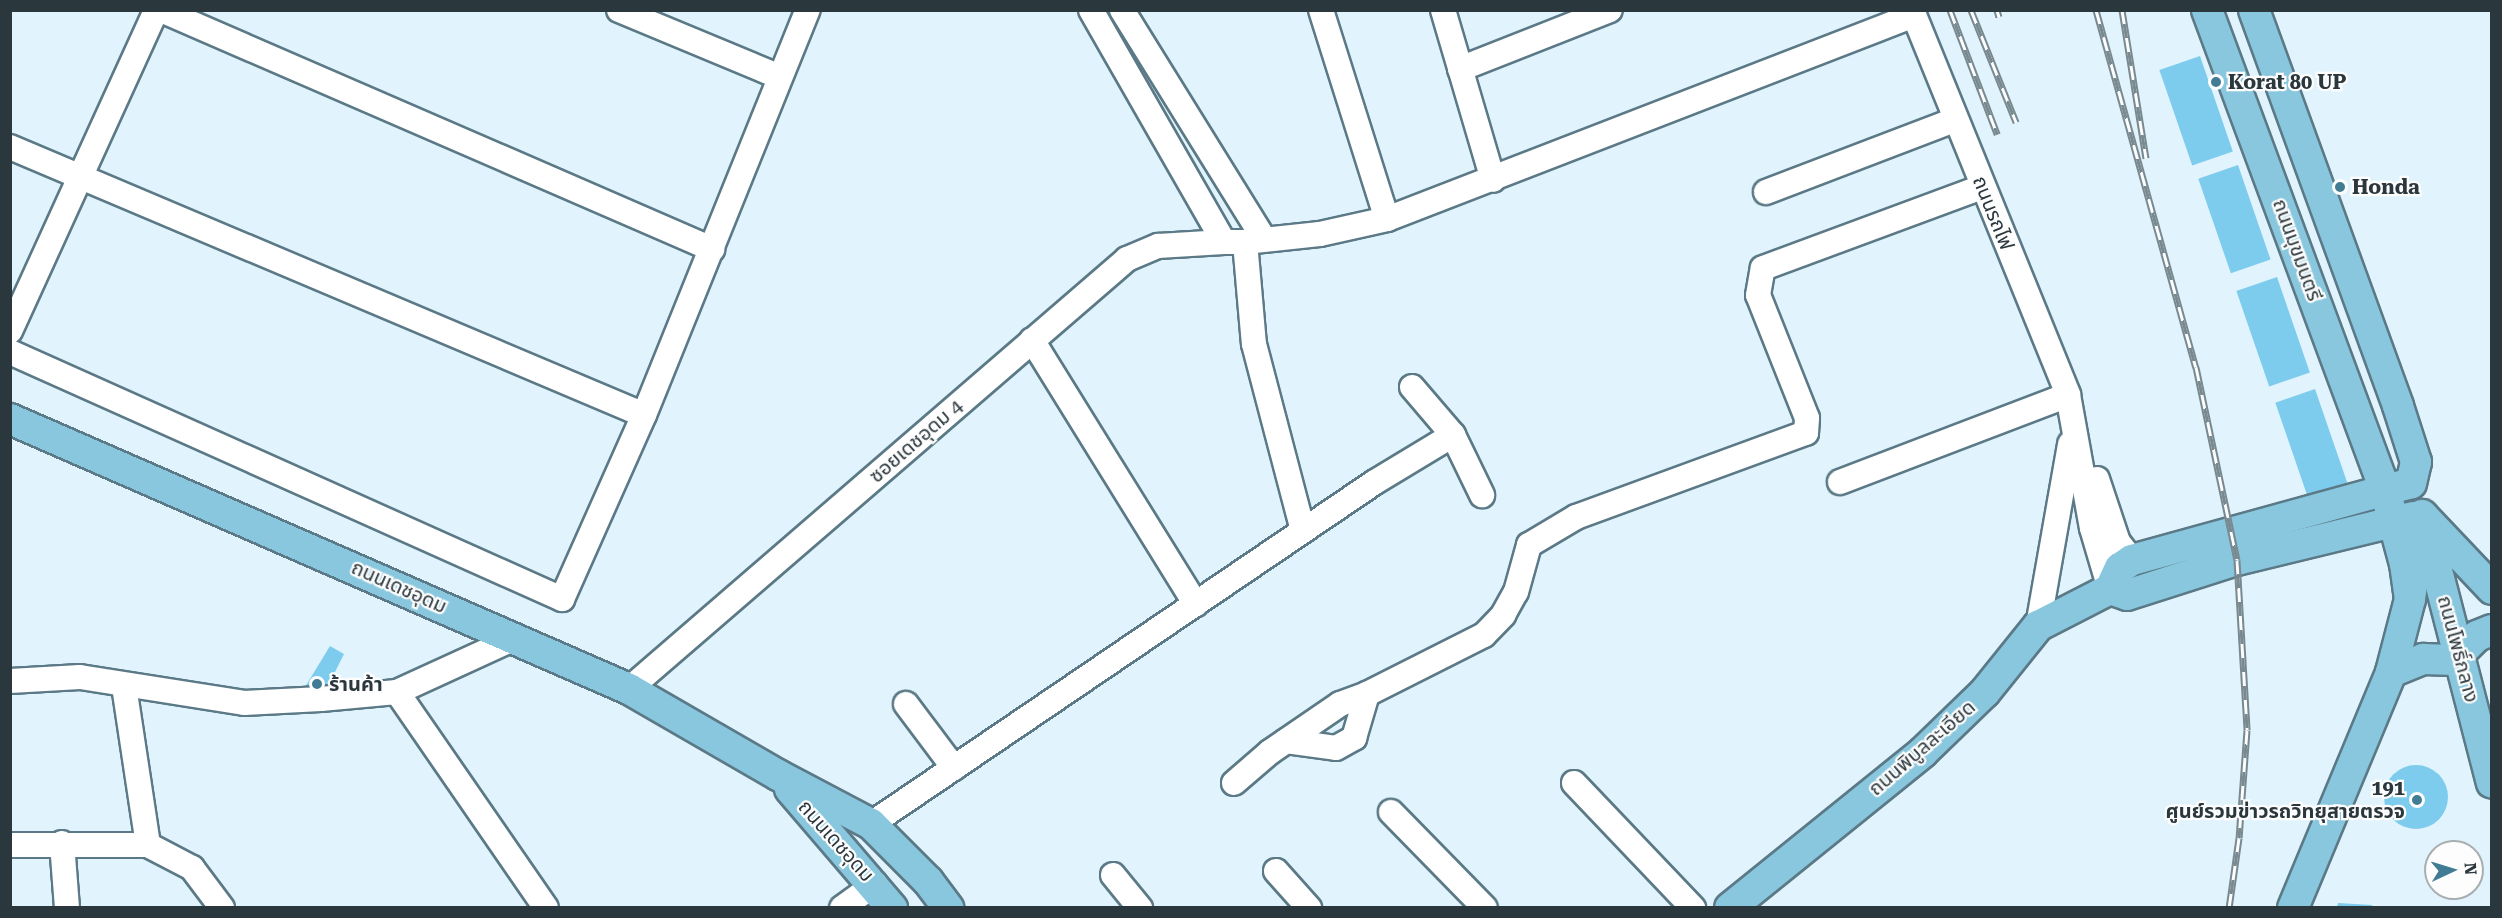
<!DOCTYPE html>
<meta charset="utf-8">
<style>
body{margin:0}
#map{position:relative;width:2502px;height:918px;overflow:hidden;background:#e1f4fd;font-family:"Roboto Serif","Noto Sans Thai",serif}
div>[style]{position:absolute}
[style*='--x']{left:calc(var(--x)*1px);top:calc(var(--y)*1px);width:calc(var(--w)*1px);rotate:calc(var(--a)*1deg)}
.building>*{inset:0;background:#7dcced;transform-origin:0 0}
.round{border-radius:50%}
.roads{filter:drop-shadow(2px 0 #5b7986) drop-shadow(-2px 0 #5b7986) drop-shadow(0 2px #5b7986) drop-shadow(0 -2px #5b7986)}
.minor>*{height:24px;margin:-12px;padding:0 12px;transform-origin:12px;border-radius:12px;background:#fff}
.major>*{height:30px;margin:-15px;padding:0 15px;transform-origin:15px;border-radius:15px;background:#88c7de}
.rail>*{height:7px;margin-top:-3.5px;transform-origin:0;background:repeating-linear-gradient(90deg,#fdfdfd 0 14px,#79898f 0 28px);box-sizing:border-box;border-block:2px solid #79898f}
.dots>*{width:16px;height:16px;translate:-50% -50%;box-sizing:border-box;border:3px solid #fdfdfd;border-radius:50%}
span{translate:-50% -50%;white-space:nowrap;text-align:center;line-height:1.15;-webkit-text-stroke:4.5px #fdfdfd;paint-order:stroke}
.poi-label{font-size:20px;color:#2a373c;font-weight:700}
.left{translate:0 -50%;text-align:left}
.right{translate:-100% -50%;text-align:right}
.street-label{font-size:20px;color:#2a373c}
.frame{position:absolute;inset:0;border:12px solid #2a373c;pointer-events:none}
.north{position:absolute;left:2424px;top:840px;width:60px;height:60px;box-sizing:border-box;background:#fdfdfd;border:2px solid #a9aeb0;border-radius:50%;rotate:86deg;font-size:16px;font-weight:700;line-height:24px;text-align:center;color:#2a373c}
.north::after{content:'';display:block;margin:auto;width:21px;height:27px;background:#417c94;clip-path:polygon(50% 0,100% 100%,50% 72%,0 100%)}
</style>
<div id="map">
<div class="building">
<div style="left:2200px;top:56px;width:101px;height:43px;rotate:71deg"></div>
<div style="left:2238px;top:165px;width:100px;height:42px;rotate:71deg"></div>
<div style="left:2277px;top:277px;width:101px;height:43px;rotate:71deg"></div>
<div style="left:2315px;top:389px;width:101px;height:42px;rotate:71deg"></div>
<div style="clip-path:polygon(330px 646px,344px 654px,323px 696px,305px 687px)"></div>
<div class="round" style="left:2384px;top:765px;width:64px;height:64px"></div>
<div style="clip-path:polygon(2338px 903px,2372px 905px,2372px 908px,2337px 908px)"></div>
</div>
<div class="roads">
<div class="minor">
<div style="--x:161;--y:10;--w:601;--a:23.45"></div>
<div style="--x:619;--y:10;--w:174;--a:22.6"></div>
<div style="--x:1091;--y:10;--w:267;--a:60.2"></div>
<div style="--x:1224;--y:242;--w:21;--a:0"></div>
<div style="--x:1245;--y:242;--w:75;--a:-6.1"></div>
<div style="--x:1320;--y:234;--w:69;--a:-12.6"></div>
<div style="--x:1387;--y:219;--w:565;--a:-21.16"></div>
<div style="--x:1122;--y:10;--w:269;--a:58.2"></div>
<div style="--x:1321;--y:10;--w:219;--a:72.5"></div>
<div style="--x:1443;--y:10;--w:177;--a:73.6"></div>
<div style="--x:1912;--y:10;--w:415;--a:67.9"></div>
<div style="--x:2068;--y:395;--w:135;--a:79.8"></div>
<div style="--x:2092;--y:528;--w:64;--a:73.6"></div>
<div style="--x:1460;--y:69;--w:161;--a:-21.5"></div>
<div style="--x:10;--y:147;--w:688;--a:22.91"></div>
<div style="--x:1766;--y:192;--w:202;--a:-20.9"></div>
<div style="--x:1245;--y:242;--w:102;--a:85"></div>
<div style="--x:1254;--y:344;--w:193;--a:75.3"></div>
<div style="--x:10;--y:331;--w:353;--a:-65.5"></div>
<div style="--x:1032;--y:340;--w:311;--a:58.2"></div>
<div style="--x:10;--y:352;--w:605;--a:24.11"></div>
<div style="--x:562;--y:599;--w:201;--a:-66"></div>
<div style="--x:644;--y:415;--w:437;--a:-68"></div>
<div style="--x:1412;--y:387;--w:63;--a:49.5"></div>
<div style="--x:1453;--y:435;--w:67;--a:64.2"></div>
<div style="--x:2097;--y:479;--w:66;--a:71.6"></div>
<div style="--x:2118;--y:542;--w:23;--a:52"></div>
<div style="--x:1840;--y:482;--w:244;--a:-20.9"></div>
<div style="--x:2038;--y:626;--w:185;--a:-80"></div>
<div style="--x:10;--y:681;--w:70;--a:-3.3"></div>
<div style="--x:80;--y:677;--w:166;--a:9"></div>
<div style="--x:244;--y:703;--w:77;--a:-3"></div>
<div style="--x:321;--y:699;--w:76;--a:-5.3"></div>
<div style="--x:397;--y:692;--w:130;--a:-24.6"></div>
<div style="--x:124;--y:686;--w:161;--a:81.4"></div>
<div style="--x:148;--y:845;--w:50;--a:27.6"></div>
<div style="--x:192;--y:868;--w:50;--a:53.1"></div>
<div style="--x:629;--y:689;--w:658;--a:-40.81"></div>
<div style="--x:1127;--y:259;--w:34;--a:-23"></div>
<div style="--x:1158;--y:246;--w:66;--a:-3.5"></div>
<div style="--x:397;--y:692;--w:262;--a:55.4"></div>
<div style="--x:906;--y:704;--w:80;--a:53.1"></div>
<div style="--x:1286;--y:741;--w:50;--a:8"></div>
<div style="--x:1336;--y:748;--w:21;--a:-29"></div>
<div style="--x:1354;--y:738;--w:46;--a:-73.5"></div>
<div style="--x:1234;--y:783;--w:48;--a:-40.7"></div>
<div style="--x:1270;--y:752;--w:85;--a:-34.4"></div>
<div style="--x:1340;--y:704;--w:29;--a:-20"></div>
<div style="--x:1367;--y:694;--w:131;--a:-26.8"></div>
<div style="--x:1484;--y:635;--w:28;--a:-46"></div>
<div style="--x:1503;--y:615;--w:26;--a:-61"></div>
<div style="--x:1516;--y:592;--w:49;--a:-74.5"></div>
<div style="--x:1529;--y:545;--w:55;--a:-30.8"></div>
<div style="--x:1576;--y:517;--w:245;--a:-20.1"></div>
<div style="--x:1806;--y:433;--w:15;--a:-86"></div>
<div style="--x:1807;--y:418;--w:132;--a:-111.7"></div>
<div style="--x:1758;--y:295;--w:27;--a:-80"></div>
<div style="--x:1763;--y:268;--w:233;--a:-20.3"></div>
<div style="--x:1574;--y:783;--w:173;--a:46.4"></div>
<div style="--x:1391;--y:812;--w:134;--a:45.6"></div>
<div style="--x:871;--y:824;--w:609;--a:-34.16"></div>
<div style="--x:1375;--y:482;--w:91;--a:-31.1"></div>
<div style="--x:62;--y:843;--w:65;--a:85.6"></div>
<div style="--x:10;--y:845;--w:138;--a:0"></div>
<div style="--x:1276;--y:871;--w:50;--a:48.3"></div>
<div style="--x:1113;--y:875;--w:43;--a:50.7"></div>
<div style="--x:842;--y:908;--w:41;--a:-36"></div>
</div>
<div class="major">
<div style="--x:2207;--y:10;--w:512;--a:69.65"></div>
<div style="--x:2385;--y:490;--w:77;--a:74.9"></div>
<div style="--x:2405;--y:564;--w:35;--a:82"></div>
<div style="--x:2254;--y:10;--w:421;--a:70"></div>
<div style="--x:2398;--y:406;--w:59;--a:72.2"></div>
<div style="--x:2416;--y:462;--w:22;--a:103"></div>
<div style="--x:10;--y:419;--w:675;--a:23.57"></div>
<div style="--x:629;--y:689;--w:172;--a:30"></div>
<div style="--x:778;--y:775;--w:105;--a:27.8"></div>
<div style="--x:871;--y:824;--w:81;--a:45"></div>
<div style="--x:928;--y:881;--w:34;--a:53"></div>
<div style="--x:2424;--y:517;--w:99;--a:46.6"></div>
<div style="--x:2426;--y:528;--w:263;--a:75.5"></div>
<div style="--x:2110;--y:589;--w:18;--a:19"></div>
<div style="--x:2127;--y:595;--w:115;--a:-17.7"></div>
<div style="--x:2237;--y:560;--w:181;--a:-13.7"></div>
<div style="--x:2459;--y:654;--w:25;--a:-45"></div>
<div style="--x:2477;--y:636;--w:16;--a:-22"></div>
<div style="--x:2391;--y:672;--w:35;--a:-22"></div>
<div style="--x:2423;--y:659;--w:38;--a:2"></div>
<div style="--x:790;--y:789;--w:157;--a:49.4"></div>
<div style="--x:1730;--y:908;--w:248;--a:-38.9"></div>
<div style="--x:1923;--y:752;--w:86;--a:-44.1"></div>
<div style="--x:1985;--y:692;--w:85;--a:-51.2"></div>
<div style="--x:2038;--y:626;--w:81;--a:-27.2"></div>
<div style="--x:2110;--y:589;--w:23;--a:-65"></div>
<div style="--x:2120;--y:568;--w:14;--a:-34"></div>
<div style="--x:2132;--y:560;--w:289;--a:-15.4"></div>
<div style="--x:2293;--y:908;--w:256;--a:-67.4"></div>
<div style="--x:2391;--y:672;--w:75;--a:-75.4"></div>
<div style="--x:2410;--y:599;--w:85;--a:-81.9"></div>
</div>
</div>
<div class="rail">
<div style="--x:1950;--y:10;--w:133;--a:69.2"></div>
<div style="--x:1971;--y:10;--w:121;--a:68.1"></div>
<div style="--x:1997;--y:10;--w:7;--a:74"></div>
<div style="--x:2096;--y:10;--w:371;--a:74.4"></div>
<div style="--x:2196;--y:367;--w:197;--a:78"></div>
<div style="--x:2237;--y:560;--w:170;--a:86.6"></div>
<div style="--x:2247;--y:730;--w:108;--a:94.2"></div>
<div style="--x:2239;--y:838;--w:71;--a:98.1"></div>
<div style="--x:2122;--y:10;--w:150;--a:80.8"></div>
</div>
<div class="dots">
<div style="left:2216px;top:82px;background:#417c94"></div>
<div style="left:2340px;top:187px;background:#417c94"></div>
<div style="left:317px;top:684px;background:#417c94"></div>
<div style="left:2417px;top:800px;background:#417c94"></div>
</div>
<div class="poi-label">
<span class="left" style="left:2228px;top:82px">Korat 80 UP</span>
<span class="left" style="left:2352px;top:187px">Honda</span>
<span class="left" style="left:329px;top:684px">ร้านค้า</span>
<span class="right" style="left:2405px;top:800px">191<br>ศูนย์รวมข่าวรถวิทยุสายตรวจ</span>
</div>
<div class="street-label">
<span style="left:1993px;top:213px;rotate:68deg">ถนนรถไฟ</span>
<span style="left:2297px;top:250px;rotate:70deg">ถนนมุขมนตรี</span>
<span style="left:916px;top:441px;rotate:-41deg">ซอยเดชอุดม 4</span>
<span style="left:399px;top:587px;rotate:24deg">ถนนเดชอุดม</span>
<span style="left:2458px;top:649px;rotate:75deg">ถนนโพธิ์กลาง</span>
<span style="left:1922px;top:748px;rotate:-41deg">ถนนพิบูลละเอียด</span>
<span style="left:836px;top:841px;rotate:48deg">ถนนเดชอุดม</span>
</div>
<div class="frame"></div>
<div class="north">N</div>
</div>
